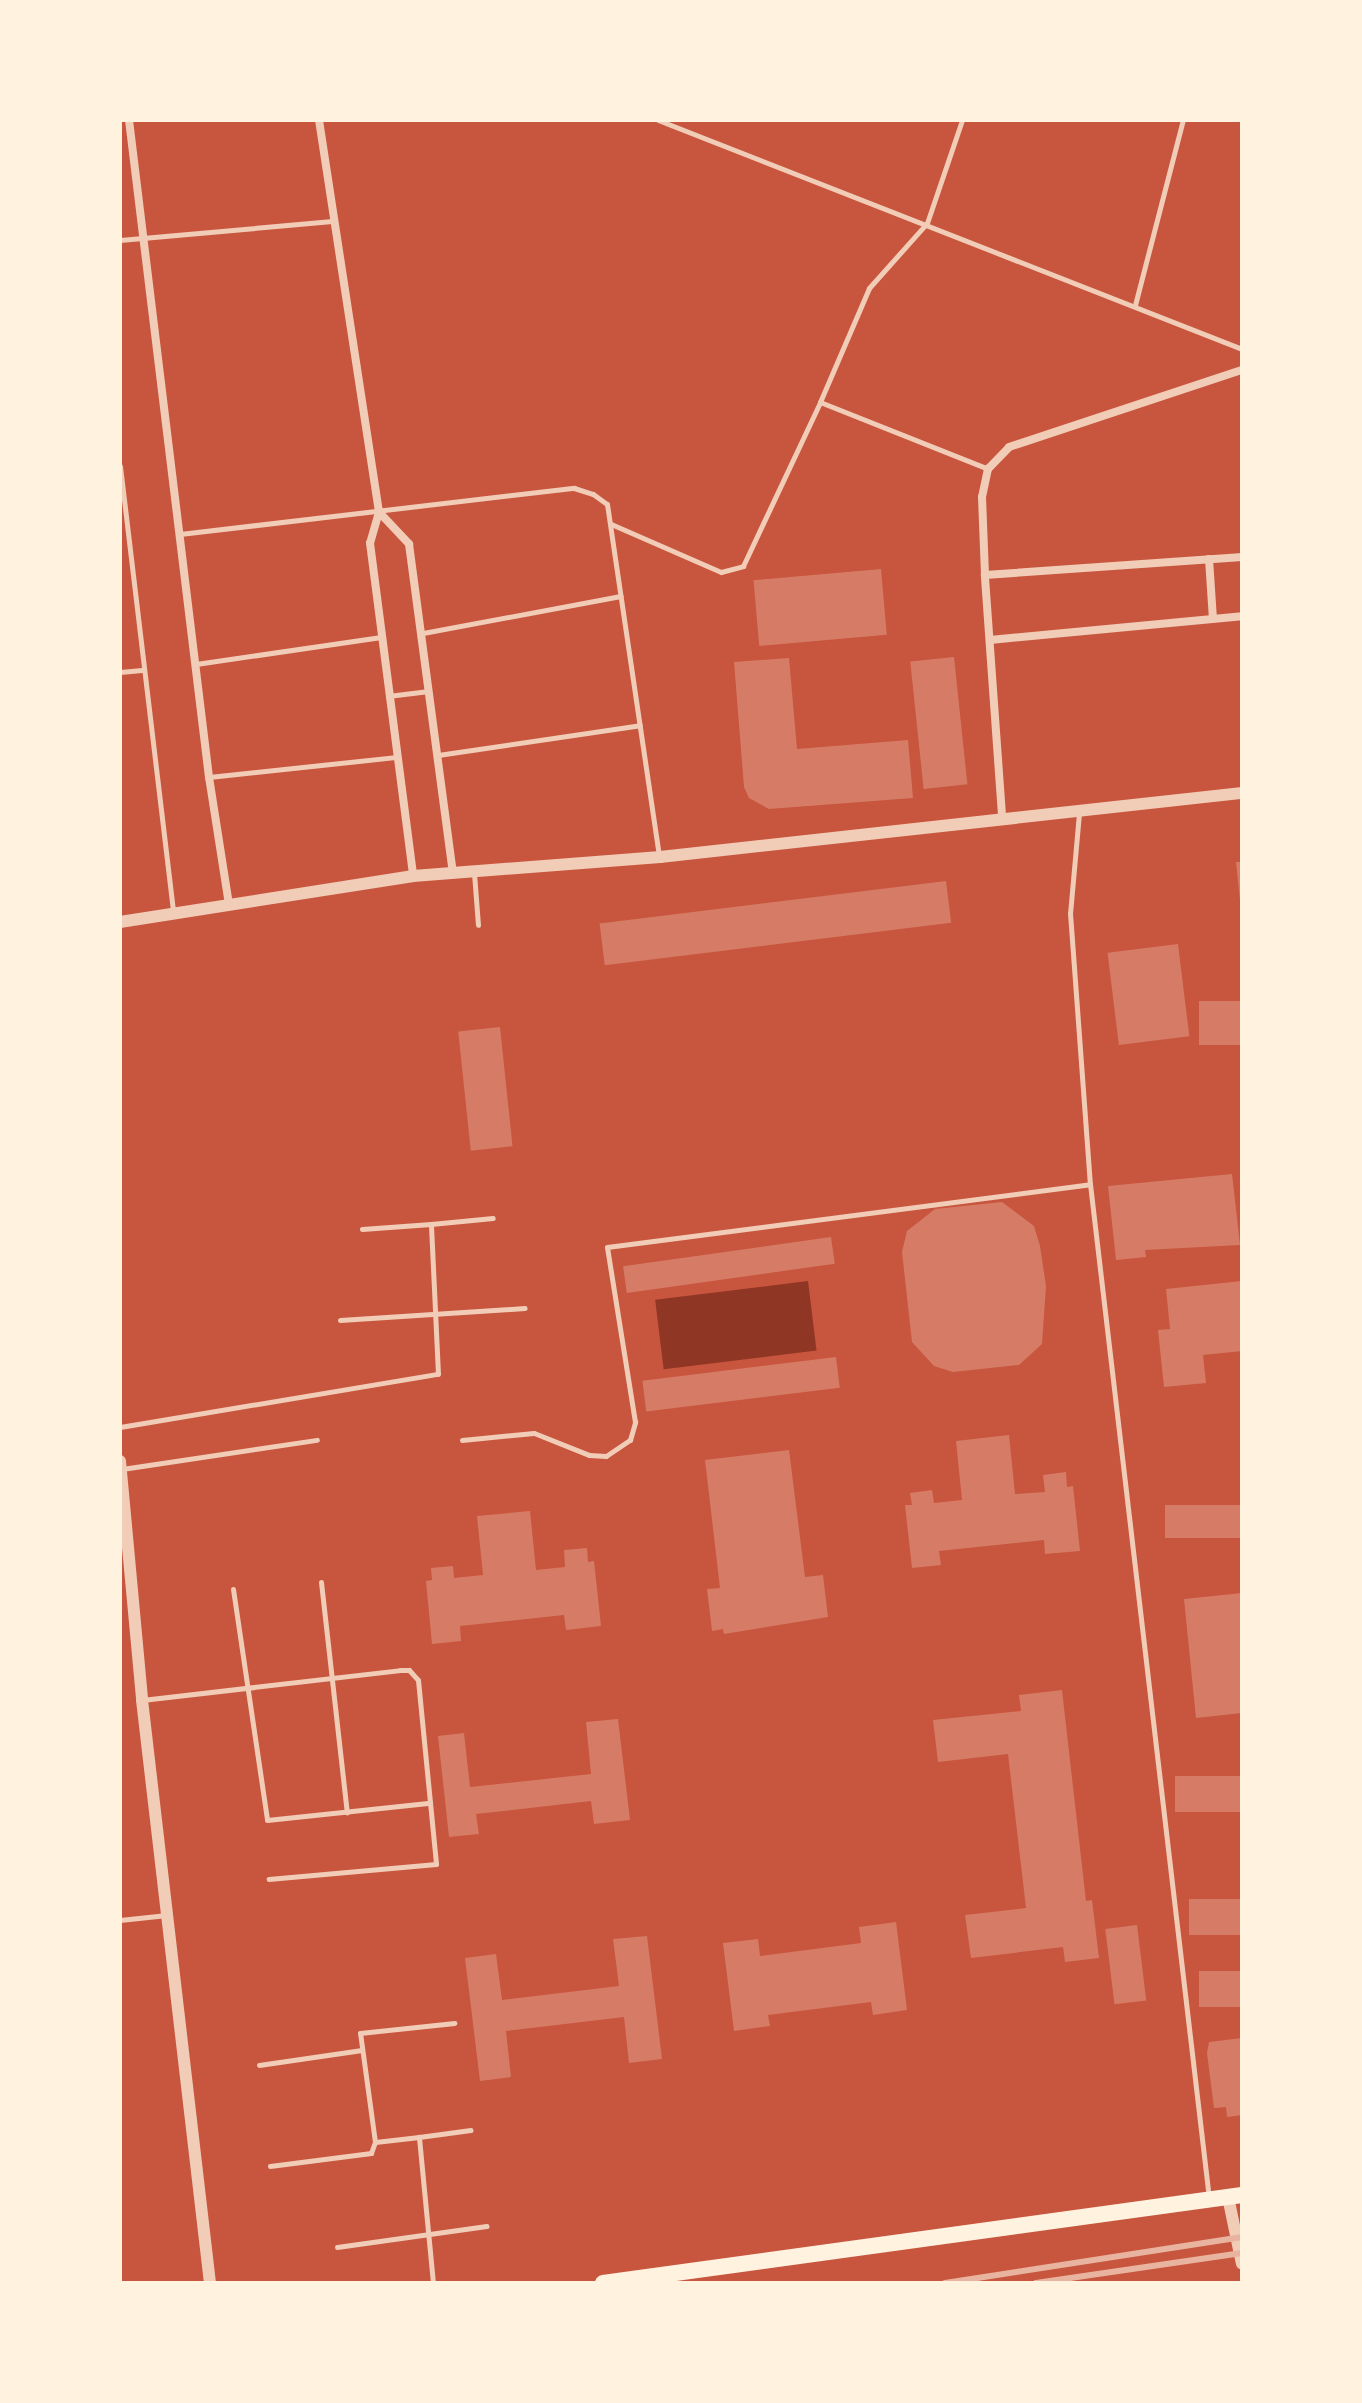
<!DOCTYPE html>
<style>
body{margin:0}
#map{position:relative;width:1362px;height:2403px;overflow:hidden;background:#c8553d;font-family:"Open Sans",sans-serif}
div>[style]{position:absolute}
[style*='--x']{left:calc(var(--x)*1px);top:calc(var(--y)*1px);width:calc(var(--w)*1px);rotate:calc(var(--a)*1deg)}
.water>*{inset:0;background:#8f3625;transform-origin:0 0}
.building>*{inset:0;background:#d67c66;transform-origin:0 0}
.service>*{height:5px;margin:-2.5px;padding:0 2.5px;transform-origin:2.5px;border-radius:2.5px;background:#f1ccb7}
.minor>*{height:8px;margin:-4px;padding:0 4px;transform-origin:4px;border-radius:4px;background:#f1ccb7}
.tertiary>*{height:12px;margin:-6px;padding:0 6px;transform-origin:6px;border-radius:6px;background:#f1ccb7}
.trunk>*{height:16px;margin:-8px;padding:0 8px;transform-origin:8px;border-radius:8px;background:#fff3e0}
.rail>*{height:6px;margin:-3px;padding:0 3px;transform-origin:3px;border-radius:3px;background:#e9b49f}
span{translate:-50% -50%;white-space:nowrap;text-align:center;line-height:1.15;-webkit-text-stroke:6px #fff3e0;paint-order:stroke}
.frame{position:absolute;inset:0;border:122px solid #fff3e0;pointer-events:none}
</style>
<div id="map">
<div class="water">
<div style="left:808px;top:1281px;width:70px;height:154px;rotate:83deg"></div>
</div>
<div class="building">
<div style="left:881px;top:569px;width:66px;height:128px;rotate:85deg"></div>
<div style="left:954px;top:657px;width:128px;height:44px;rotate:84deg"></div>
<div style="clip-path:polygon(789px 658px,797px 749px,908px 740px,913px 798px,769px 809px,749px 798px,744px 787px,734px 662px)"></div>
<div style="clip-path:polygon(1236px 862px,1242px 862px,1242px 900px,1240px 900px)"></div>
<div style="left:946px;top:881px;width:42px;height:349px;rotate:83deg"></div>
<div style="left:1178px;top:944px;width:93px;height:71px;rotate:83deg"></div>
<div style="left:1242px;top:1001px;width:44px;height:43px;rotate:90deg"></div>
<div style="left:500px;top:1027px;width:120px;height:42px;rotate:84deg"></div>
<div style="clip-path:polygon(1232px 1174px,1240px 1245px,1145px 1250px,1146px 1257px,1116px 1260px,1108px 1186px)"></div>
<div style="clip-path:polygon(1002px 1202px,1034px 1226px,1040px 1246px,1046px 1286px,1042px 1344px,1019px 1365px,953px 1372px,934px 1366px,912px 1342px,902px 1252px,907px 1231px,935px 1209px)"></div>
<div style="left:831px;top:1237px;width:27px;height:210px;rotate:82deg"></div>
<div style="clip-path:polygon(1242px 1281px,1242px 1351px,1203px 1355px,1206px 1383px,1164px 1387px,1158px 1330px,1170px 1329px,1166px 1289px)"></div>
<div style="left:836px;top:1357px;width:31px;height:195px;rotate:83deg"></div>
<div style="clip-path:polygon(1009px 1435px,1015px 1494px,1045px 1492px,1043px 1475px,1066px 1472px,1067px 1487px,1073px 1486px,1080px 1551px,1045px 1554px,1044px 1540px,939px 1551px,941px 1565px,912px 1568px,905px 1505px,912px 1505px,910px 1493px,932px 1490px,934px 1503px,962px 1500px,956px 1441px)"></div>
<div style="clip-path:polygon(789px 1450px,805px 1577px,823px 1575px,828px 1617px,724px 1634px,723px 1629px,712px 1631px,707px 1589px,720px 1588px,705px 1460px)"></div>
<div style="left:1242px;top:1505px;width:33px;height:77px;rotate:90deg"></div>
<div style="clip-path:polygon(530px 1511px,536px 1570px,565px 1567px,564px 1550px,587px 1548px,588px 1562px,594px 1561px,601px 1626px,566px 1630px,564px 1615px,460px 1626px,461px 1641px,432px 1644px,426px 1581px,432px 1580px,431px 1568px,453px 1566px,454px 1578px,483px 1575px,477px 1516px)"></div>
<div style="clip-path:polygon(1242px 1593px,1242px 1713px,1196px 1718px,1184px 1599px)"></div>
<div style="clip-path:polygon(1062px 1690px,1086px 1901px,1092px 1900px,1099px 1958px,1065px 1962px,1063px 1947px,971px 1958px,965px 1915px,1026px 1908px,1008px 1754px,938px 1762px,933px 1720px,1021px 1711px,1019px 1695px)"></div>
<div style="clip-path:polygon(618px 1719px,630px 1820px,594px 1824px,591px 1801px,476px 1814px,479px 1834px,449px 1837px,438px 1736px,464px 1733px,470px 1787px,591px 1774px,586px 1722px)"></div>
<div style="left:1242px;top:1776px;width:36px;height:67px;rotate:90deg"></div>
<div style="left:1242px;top:1899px;width:36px;height:53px;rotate:90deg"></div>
<div style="clip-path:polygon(896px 1922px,907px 2010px,873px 2015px,871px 2002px,768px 2015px,770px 2026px,734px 2031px,723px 1943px,758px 1939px,760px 1956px,861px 1943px,859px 1927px)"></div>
<div style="left:1137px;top:1925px;width:76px;height:32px;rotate:83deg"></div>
<div style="clip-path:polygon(647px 1936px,662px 2059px,629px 2063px,624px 2017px,506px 2031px,511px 2077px,480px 2081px,465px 1958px,496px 1954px,502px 2000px,619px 1986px,613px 1939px)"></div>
<div style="left:1242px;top:1971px;width:36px;height:43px;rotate:90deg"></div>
<div style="clip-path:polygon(1242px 2038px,1242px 2115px,1227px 2117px,1226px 2107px,1214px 2108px,1207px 2053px,1209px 2042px)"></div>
</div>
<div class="service">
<div style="--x:658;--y:120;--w:627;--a:21.41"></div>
<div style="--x:120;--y:240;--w:213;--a:-5.1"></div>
<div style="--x:1135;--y:305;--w:191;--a:-75.5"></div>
<div style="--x:820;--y:402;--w:124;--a:-66.7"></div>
<div style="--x:869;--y:288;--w:87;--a:-48.3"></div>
<div style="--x:927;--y:223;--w:109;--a:-71.2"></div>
<div style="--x:120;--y:466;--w:450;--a:83.2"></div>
<div style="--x:611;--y:524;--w:120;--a:23.6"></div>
<div style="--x:721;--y:572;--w:23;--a:-15"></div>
<div style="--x:743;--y:566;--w:181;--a:-64.8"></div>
<div style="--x:820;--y:402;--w:181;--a:21.7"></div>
<div style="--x:180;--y:534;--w:397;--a:-6.7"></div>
<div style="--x:574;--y:488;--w:20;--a:18"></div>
<div style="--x:593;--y:494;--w:17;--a:36"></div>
<div style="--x:607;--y:504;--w:356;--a:81.6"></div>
<div style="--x:423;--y:633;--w:201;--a:-10.6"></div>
<div style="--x:196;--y:664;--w:187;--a:-8.3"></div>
<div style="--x:120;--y:672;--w:22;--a:-5"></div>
<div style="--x:388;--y:696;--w:41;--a:-7"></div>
<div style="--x:438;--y:755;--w:204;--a:-8.4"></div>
<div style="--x:209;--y:777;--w:187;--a:-6.1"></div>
<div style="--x:1079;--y:813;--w:100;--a:95.1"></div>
<div style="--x:1070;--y:913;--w:272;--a:85.8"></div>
<div style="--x:1090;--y:1184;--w:1022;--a:83.31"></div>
<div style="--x:474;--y:873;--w:52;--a:85.6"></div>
<div style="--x:362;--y:1229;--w:69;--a:-4.1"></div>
<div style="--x:340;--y:1320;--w:185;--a:-3.7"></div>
<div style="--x:120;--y:1427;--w:322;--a:-9.5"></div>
<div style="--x:438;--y:1374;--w:150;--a:-92.7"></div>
<div style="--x:431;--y:1224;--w:62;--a:-5.5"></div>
<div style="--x:462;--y:1440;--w:72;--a:-5.6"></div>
<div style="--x:534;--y:1433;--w:59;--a:21.8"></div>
<div style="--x:589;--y:1455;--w:17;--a:3"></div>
<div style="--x:606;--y:1456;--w:29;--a:-34"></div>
<div style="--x:630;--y:1440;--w:19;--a:-74"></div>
<div style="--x:635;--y:1422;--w:177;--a:-99.1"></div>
<div style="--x:607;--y:1247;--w:487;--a:-7.4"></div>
<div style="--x:122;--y:1469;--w:197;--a:-8.5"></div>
<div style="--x:321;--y:1582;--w:232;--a:83.6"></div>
<div style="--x:233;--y:1589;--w:233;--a:81.6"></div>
<div style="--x:267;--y:1820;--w:164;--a:-6"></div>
<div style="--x:142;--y:1700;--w:260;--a:-6.6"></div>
<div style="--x:400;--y:1670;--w:9;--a:0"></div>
<div style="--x:409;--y:1670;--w:13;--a:48"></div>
<div style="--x:418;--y:1680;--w:185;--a:84.4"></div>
<div style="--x:436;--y:1864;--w:168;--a:174.9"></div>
<div style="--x:120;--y:1920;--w:47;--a:-6.1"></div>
<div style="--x:259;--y:2065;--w:104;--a:-8.3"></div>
<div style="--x:419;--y:2137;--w:52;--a:-7.7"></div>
<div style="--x:270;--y:2166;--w:102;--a:-7.3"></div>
<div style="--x:371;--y:2153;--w:12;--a:-70"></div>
<div style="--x:337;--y:2247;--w:151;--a:-8"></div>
<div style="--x:433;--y:2283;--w:147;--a:-95.5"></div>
<div style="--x:419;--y:2137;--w:44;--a:173.5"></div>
<div style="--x:375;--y:2142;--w:110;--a:-97.8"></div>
<div style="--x:360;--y:2033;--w:95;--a:-6.1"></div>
</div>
<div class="minor">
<div style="--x:129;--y:120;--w:662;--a:83.06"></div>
<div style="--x:209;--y:777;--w:129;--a:81.1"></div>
<div style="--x:319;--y:120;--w:397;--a:81.3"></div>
<div style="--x:379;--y:512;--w:32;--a:106"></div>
<div style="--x:370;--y:543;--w:336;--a:82.6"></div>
<div style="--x:379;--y:512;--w:44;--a:46.8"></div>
<div style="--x:409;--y:544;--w:332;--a:82.4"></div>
<div style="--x:1209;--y:559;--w:60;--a:86.2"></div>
<div style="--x:985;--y:575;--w:258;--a:-4"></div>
<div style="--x:990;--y:640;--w:253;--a:-5.4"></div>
<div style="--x:1002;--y:815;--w:241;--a:-94.1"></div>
<div style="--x:985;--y:575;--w:78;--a:-92.2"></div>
<div style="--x:982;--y:497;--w:29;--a:-78"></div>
<div style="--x:988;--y:469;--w:30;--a:-46"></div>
<div style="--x:1009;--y:447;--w:245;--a:-18.3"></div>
</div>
<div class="tertiary">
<div style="--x:120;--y:922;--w:297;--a:-8.9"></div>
<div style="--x:413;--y:876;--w:248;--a:-4.4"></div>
<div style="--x:660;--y:857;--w:586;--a:-6.28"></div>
<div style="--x:120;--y:1461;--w:240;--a:84.7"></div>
<div style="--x:142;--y:1700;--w:587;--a:83.35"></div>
<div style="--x:1228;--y:2197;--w:68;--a:78.2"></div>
</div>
<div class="trunk">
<div style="--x:603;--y:2283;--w:645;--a:-7.84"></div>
</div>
<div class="rail">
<div style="--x:945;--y:2283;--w:301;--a:-8.8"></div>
<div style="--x:1036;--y:2283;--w:208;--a:-8.3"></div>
</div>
<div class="frame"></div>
</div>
